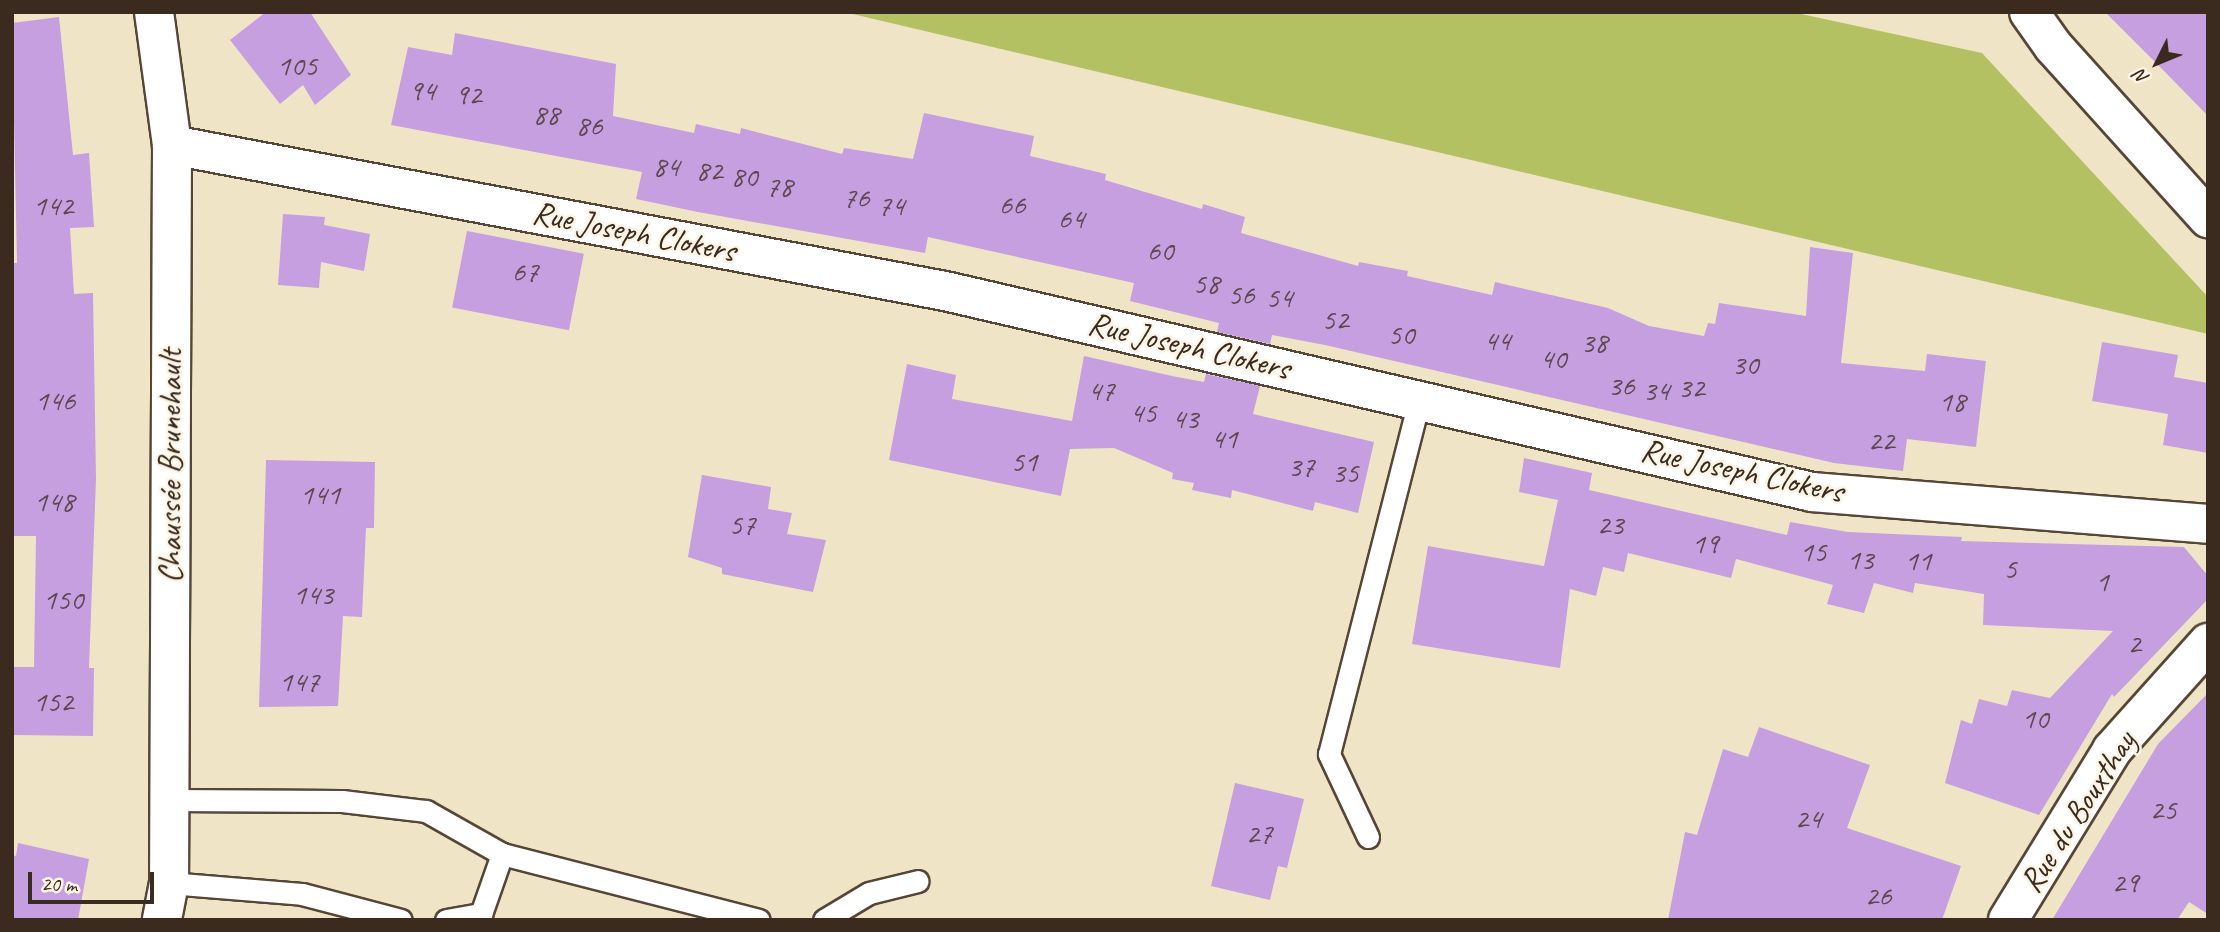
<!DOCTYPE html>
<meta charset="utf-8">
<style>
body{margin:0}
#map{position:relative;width:2220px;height:932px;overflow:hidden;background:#efe5c6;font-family:Caveat,sans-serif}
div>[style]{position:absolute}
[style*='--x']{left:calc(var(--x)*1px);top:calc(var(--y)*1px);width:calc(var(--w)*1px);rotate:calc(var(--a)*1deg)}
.green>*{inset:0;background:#b4c163}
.building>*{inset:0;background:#c59fe0;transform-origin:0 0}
.roads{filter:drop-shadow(2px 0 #564637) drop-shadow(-2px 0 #564637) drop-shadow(0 2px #564637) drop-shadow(0 -2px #564637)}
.service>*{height:21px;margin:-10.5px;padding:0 10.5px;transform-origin:10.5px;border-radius:10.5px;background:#fff}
.minor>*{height:38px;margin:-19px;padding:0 19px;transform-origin:19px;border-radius:19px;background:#fff}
span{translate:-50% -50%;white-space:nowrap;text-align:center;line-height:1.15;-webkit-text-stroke:5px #fcf5e5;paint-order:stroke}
.number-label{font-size:30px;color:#5e474e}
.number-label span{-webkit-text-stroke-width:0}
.street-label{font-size:33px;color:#3b2a1e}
.frame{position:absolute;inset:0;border:14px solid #3b2a1e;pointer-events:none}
.north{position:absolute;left:2122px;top:28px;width:70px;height:70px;-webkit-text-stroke:5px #fcf5e5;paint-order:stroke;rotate:227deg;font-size:19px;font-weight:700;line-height:28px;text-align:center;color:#3b2a1e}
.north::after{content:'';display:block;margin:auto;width:24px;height:32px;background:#3b2a1e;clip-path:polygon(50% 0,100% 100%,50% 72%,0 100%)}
.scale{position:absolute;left:28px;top:872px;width:126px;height:32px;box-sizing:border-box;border:4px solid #3b2a1e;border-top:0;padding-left:9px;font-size:21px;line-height:24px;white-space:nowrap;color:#3b2a1e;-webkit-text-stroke:5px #fcf5e5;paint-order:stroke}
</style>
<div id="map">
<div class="green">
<div style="clip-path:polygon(844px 12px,1792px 12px,1982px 53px,2208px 297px,2208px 334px)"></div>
</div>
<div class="building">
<div style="clip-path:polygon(266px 12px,310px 12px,351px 75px,315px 105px,303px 85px,280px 104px,230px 40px)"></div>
<div style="clip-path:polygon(2105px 12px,2208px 12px,2208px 116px,2168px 75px)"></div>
<div style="clip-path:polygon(59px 17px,73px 155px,89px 153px,94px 227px,70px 228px,74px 294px,93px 293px,96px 479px,89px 668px,94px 668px,93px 736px,12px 735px,12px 667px,34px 667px,36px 536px,12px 536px,12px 263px,17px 263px,12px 23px)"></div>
<div style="clip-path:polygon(455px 33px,616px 64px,613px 116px,694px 133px,696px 124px,740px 134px,741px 128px,842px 154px,844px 148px,913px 159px,924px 113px,1034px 136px,1030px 156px,1106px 174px,1105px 180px,1202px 209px,1203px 204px,1245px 217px,1241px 233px,1358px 266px,1359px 262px,1408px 271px,1407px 276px,1492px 295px,1495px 282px,1608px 308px,1649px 326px,1704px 336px,1708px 323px,1715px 324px,1719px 303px,1806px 316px,1810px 247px,1853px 253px,1841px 363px,1925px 371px,1927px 354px,1986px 361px,1976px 447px,1907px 439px,1903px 471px,1834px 463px,1325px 345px,1272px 335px,1270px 344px,1217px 332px,1219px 323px,1130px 301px,1134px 283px,928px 237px,925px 253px,698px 212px,636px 199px,642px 172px,391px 125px,408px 47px,452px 55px)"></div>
<div style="clip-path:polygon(283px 214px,325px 217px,324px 225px,370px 234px,364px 271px,321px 262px,319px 288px,278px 285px)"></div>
<div style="left:467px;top:231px;width:119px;height:78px;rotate:11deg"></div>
<div style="clip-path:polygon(2102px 342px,2178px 355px,2174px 377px,2208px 383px,2208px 453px,2163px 445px,2168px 414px,2092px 401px)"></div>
<div style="clip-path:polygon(1084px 356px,1172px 376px,1204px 382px,1206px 374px,1260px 386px,1253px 414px,1374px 442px,1358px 513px,1315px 502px,1313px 511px,1232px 490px,1231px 498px,1192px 490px,1194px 483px,1172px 479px,1173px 473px,1114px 448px,1070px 449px,1061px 496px,889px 460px,907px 364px,956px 375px,952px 399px,1072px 421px)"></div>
<div style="clip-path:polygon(1524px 458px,1592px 473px,1589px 490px,1787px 535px,1790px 522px,1848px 532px,1962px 537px,1961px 541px,2184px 547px,2208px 576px,2208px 599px,2114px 697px,2112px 694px,2039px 815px,1945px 783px,1961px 720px,1972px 724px,1979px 699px,2007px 706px,2012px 690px,2050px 698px,2113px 631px,1983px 625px,1984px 594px,1915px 583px,1913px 593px,1874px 583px,1864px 613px,1827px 604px,1833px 585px,1736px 559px,1731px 578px,1628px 553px,1624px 572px,1603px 567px,1596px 596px,1570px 589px,1560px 668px,1412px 644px,1428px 546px,1544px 566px,1558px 500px,1519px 492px)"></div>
<div style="clip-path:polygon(266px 460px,375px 462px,374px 528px,366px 528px,362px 617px,343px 616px,338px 706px,259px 707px)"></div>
<div style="clip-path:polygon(702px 475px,771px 487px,768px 509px,792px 513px,787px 534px,826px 540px,813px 592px,722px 574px,722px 568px,688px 557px)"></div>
<div style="clip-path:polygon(2208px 693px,2208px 914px,2189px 902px,2177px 920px,2052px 920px,2158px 744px)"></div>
<div style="clip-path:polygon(1759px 727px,1870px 765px,1847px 828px,1961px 866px,1942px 920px,1668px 920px,1685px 832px,1697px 835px,1723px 749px,1748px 757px)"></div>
<div style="clip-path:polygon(1235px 783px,1304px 799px,1287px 868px,1278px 866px,1270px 900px,1211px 886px)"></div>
<div style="clip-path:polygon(18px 843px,89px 859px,78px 920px,12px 920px,12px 855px,16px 856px)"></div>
</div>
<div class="roads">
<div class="service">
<div style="--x:169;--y:800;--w:173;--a:0.3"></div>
<div style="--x:342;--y:801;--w:85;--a:6.8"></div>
<div style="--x:426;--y:811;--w:87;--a:29.5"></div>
<div style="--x:502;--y:854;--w:265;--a:14.4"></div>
<div style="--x:1368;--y:837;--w:92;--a:-115.2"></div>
<div style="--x:1329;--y:754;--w:367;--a:-75.7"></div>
<div style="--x:169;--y:883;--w:133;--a:4.7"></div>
<div style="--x:302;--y:894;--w:102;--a:14.7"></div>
<div style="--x:446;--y:920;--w:36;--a:-10"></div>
<div style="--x:481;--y:914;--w:64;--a:-70.7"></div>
<div style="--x:824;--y:920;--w:52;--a:-31"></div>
<div style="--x:869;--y:893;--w:50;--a:-13.8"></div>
</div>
<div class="minor">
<div style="--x:154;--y:12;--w:134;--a:82.3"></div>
<div style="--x:172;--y:145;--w:738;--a:90.23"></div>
<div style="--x:169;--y:883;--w:38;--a:101"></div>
<div style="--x:2029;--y:12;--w:42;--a:54.8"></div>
<div style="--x:2053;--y:46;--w:232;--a:48"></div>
<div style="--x:172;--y:145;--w:787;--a:10.7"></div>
<div style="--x:945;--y:291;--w:890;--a:13.05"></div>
<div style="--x:1812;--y:492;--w:397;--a:4.6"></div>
<div style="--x:2008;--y:920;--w:199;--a:-58.5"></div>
<div style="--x:2112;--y:750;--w:144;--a:-48.1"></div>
</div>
</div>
<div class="number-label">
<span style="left:297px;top:65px">105</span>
<span style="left:422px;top:90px">94</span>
<span style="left:468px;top:94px">92</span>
<span style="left:546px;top:114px">88</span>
<span style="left:589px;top:125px">86</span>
<span style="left:666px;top:166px">84</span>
<span style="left:709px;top:170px">82</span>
<span style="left:744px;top:176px">80</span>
<span style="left:779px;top:186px">78</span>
<span style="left:856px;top:197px">76</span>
<span style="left:1012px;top:204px">66</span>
<span style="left:53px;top:205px">142</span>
<span style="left:891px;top:205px">74</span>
<span style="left:1071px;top:218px">64</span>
<span style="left:1160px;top:250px">60</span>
<span style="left:525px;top:271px">67</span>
<span style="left:1206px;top:283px">58</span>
<span style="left:1241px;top:294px">56</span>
<span style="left:1279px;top:297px">54</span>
<span style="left:1335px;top:319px">52</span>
<span style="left:1401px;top:334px">50</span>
<span style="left:1497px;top:340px">44</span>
<span style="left:1594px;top:342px">38</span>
<span style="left:1553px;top:358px">40</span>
<span style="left:1745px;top:364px">30</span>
<span style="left:1621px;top:385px">36</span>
<span style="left:1691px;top:387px">32</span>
<span style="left:1101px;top:390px">47</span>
<span style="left:1656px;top:390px">34</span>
<span style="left:55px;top:400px">146</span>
<span style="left:1952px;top:401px">18</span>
<span style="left:1143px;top:412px">45</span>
<span style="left:1185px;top:418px">43</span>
<span style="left:1224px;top:438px">41</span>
<span style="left:1881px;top:440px">22</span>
<span style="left:1024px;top:461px">51</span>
<span style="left:1301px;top:466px">37</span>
<span style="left:1345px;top:472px">35</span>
<span style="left:320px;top:494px">141</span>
<span style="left:54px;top:501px">148</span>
<span style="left:742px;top:524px">57</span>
<span style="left:1610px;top:524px">23</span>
<span style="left:1705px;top:543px">19</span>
<span style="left:1813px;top:551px">15</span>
<span style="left:1860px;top:559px">13</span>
<span style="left:1918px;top:560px">11</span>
<span style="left:2010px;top:568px">5</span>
<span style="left:2102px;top:581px">1</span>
<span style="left:313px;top:594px">143</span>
<span style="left:63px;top:599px">150</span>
<span style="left:2134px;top:643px">2</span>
<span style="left:299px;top:681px">147</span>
<span style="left:53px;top:701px">152</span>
<span style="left:2035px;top:718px">10</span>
<span style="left:2163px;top:809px">25</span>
<span style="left:1808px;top:818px">24</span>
<span style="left:1259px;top:833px">27</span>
<span style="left:2125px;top:882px">29</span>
<span style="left:1878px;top:895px">26</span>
</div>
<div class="street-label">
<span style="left:634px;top:232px;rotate:11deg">Rue Joseph Clokers</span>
<span style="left:1189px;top:346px;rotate:13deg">Rue Joseph Clokers</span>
<span style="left:171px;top:466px;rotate:-90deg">Chaussée Brunehault</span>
<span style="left:1742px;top:471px;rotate:12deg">Rue Joseph Clokers</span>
<span style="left:2078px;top:812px;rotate:-57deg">Rue du Bouxthay</span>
</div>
<div class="frame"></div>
<div class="north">N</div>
<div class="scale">20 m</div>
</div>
